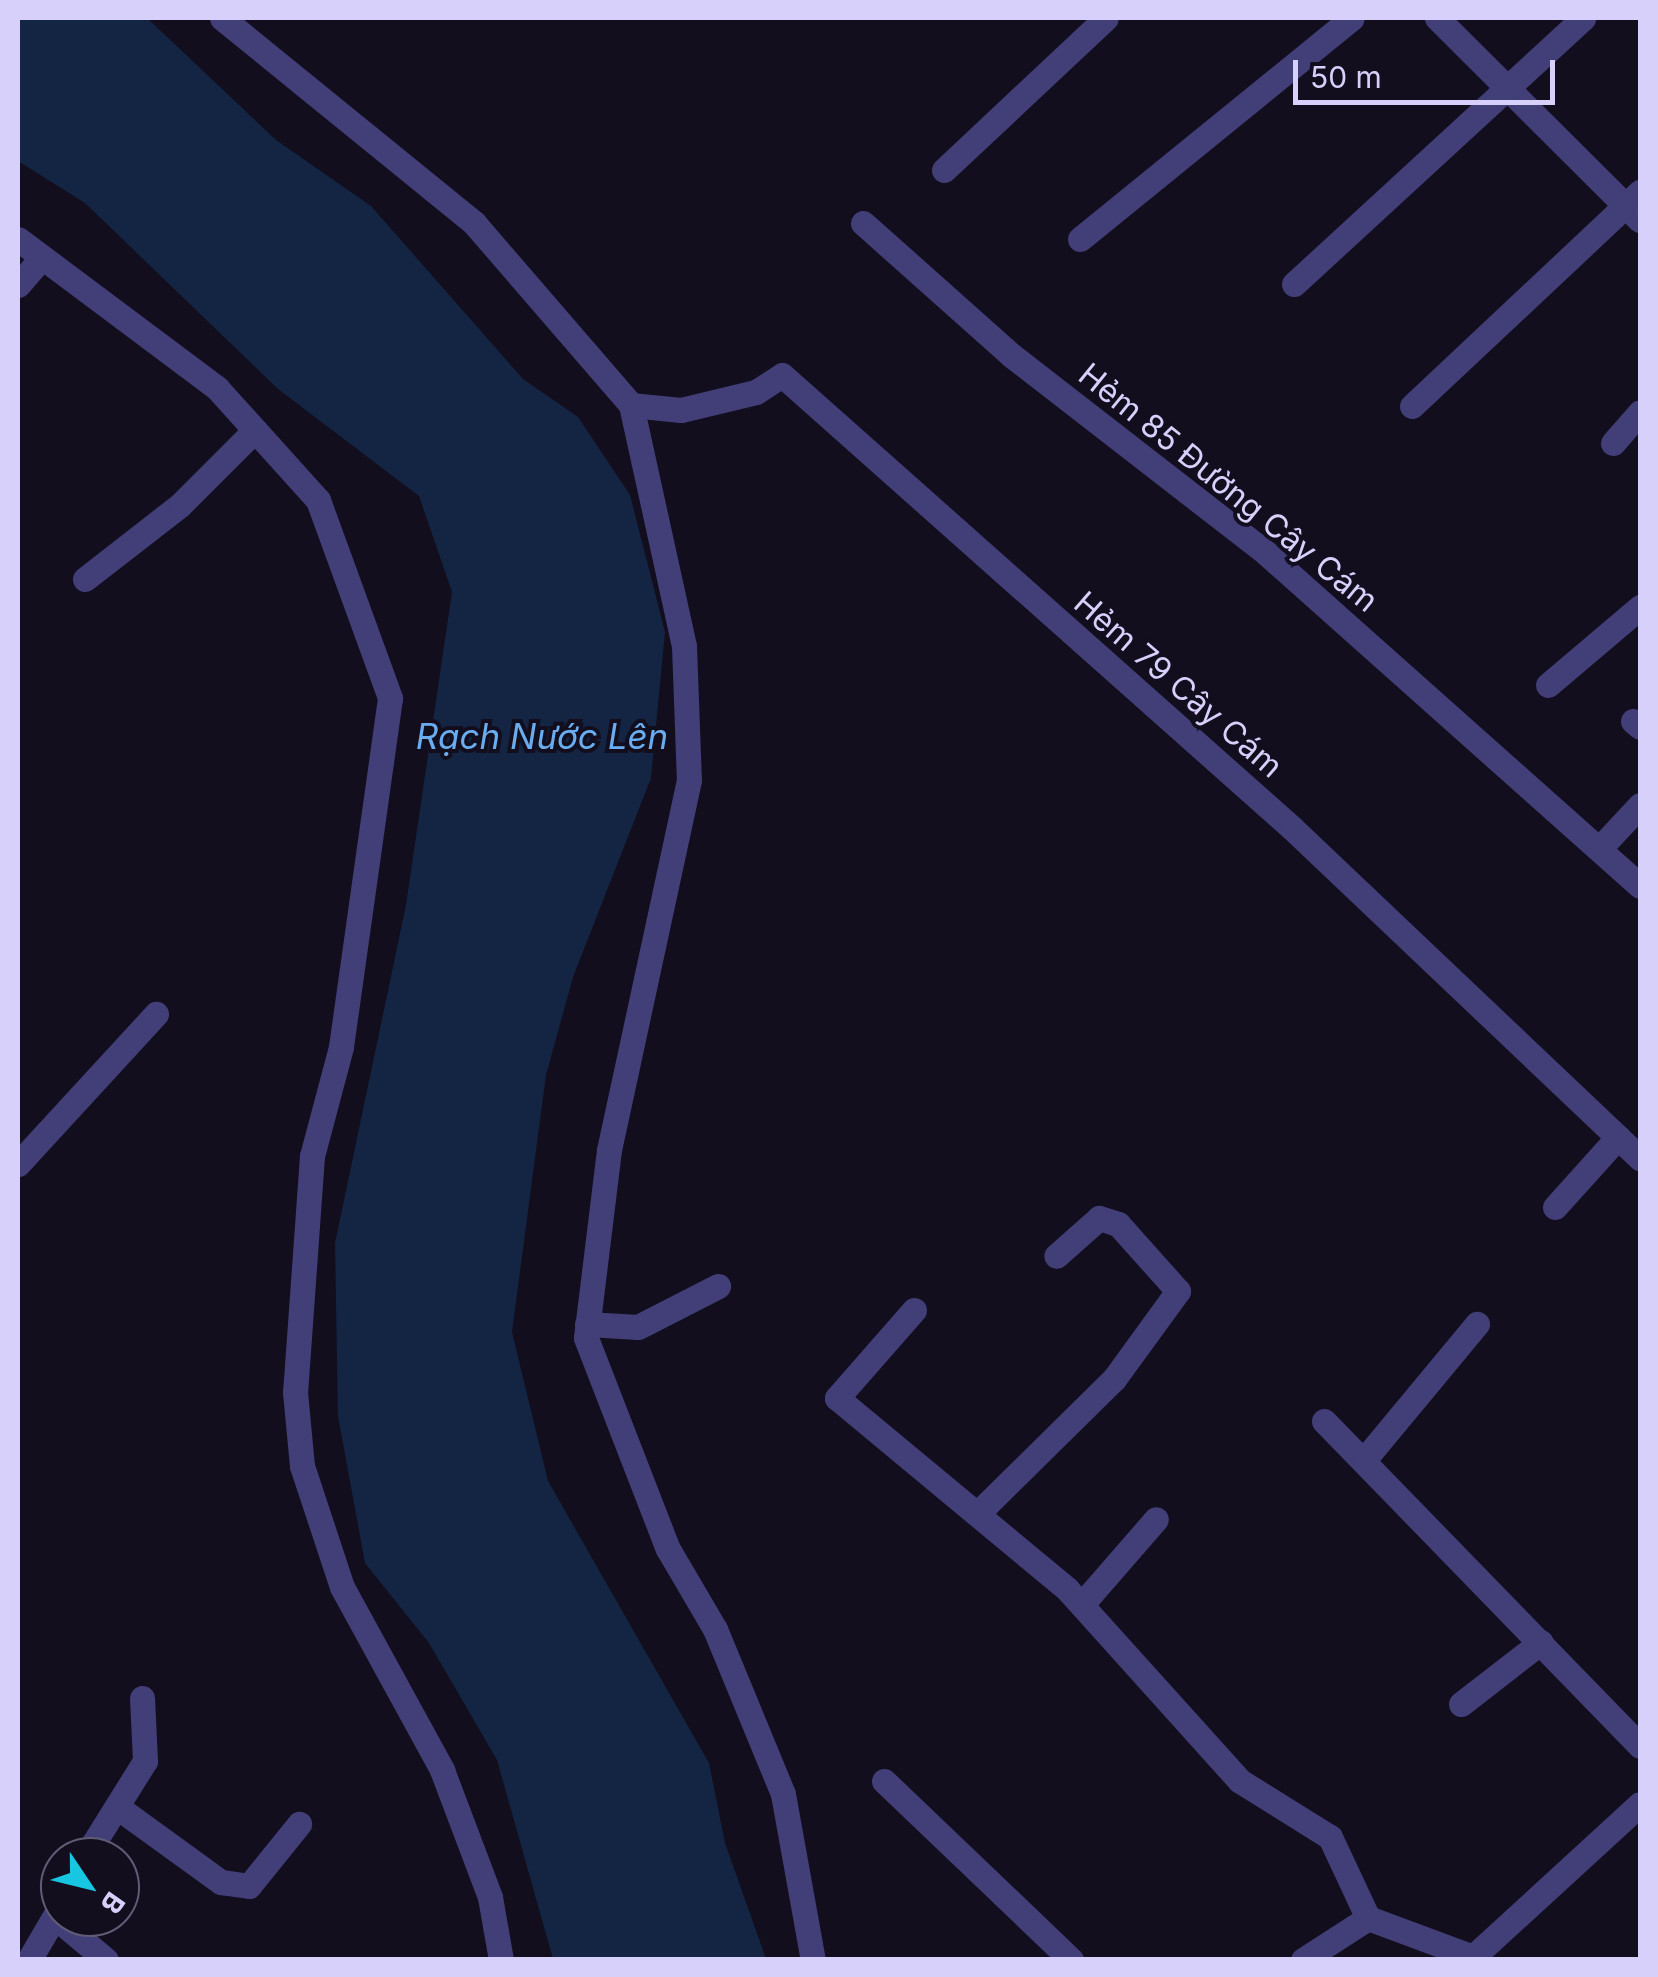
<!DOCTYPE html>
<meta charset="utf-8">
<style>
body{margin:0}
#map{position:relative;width:1658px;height:1977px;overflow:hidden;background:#120e1e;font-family:Inter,sans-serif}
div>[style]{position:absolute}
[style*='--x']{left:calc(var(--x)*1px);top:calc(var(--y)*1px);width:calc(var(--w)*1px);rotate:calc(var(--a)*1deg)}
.water>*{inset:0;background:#132543}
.minor>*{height:25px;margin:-12.5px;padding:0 12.5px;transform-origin:12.5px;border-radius:12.5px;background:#423e78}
span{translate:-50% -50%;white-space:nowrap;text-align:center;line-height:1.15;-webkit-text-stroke:8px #120e1e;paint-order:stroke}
.street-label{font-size:32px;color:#d6d0fa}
.water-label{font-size:35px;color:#69adf0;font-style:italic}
.frame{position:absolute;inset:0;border:20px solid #d6d0fa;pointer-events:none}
.north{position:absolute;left:40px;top:1837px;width:100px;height:100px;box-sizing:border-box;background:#120e1e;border:2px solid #605c76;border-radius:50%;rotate:125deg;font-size:28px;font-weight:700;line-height:40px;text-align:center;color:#d6d0fa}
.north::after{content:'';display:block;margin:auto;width:35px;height:45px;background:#17c6e0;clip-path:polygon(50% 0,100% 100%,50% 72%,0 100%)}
.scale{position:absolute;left:1293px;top:60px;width:262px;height:45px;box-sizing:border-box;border:5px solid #d6d0fa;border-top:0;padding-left:12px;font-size:30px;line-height:35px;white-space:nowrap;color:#d6d0fa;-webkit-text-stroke:8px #120e1e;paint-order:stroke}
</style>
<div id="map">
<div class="water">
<div style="clip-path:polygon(18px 18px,147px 18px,276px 140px,371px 206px,523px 379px,578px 417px,630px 495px,665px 632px,651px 778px,573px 977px,546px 1075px,512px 1332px,548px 1481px,709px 1763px,725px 1843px,766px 1959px,553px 1959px,497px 1760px,429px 1643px,365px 1563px,338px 1416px,335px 1243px,406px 905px,452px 592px,419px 496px,278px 389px,85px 203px,18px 161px)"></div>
</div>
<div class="minor">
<div style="--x:222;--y:18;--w:325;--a:39.1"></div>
<div style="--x:474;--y:223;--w:240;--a:49.2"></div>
<div style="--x:631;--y:405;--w:247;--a:77.6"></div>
<div style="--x:684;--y:646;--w:134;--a:87.9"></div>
<div style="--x:689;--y:780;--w:379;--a:102.2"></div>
<div style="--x:609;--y:1150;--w:189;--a:97"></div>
<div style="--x:586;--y:1338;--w:226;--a:68.8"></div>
<div style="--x:668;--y:1549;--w:93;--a:59.6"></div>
<div style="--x:715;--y:1629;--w:178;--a:67.6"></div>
<div style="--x:783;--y:1794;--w:169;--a:79.8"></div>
<div style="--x:1437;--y:18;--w:286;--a:44.9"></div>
<div style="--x:944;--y:170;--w:222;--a:-43.2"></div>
<div style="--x:863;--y:223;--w:198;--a:41.7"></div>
<div style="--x:1011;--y:355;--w:323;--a:37.8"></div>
<div style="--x:1266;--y:553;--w:501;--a:41.68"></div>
<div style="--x:18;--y:239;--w:249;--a:36.8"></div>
<div style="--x:217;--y:388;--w:151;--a:48"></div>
<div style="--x:318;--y:500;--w:211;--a:70"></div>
<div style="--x:390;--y:698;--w:352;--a:98"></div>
<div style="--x:341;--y:1047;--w:113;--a:104.9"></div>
<div style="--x:312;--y:1156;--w:237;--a:94.1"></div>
<div style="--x:295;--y:1392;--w:74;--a:84.6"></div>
<div style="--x:302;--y:1466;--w:127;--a:71.7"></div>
<div style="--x:342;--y:1587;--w:209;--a:61.3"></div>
<div style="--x:442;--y:1770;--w:136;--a:69.3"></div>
<div style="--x:490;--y:1897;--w:64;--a:80.1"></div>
<div style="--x:1080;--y:239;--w:350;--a:-39.1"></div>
<div style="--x:1294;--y:284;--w:393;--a:-42.6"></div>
<div style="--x:18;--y:285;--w:35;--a:-49"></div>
<div style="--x:631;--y:405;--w:50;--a:5.7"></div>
<div style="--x:681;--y:410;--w:77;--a:-13.5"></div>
<div style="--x:756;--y:392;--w:31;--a:-33"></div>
<div style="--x:782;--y:375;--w:682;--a:41.61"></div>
<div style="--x:1292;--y:828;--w:480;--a:43.5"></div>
<div style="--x:1412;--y:406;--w:313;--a:-43.2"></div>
<div style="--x:1613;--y:443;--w:41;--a:-48.9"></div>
<div style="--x:85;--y:579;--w:120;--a:-37.9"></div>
<div style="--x:180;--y:505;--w:106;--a:-45"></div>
<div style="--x:1548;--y:685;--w:121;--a:-40.3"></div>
<div style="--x:1633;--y:721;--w:9;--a:41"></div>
<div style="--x:1599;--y:849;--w:60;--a:-47"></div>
<div style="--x:18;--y:1164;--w:204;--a:-47.4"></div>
<div style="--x:1555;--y:1207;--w:94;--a:-48"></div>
<div style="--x:914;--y:1310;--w:117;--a:131.2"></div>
<div style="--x:837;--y:1398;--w:299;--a:39.7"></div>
<div style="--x:1067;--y:1589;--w:258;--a:48"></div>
<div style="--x:1240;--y:1781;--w:106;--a:31.9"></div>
<div style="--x:1330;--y:1837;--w:89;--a:64.9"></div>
<div style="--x:587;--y:1324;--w:51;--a:3.4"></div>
<div style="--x:638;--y:1327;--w:90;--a:-27.1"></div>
<div style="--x:1324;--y:1421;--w:453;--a:45.8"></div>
<div style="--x:1364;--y:1460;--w:177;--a:-50.3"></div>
<div style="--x:977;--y:1514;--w:192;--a:-44.6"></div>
<div style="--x:1114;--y:1379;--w:109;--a:-54"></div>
<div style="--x:1178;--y:1291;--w:90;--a:-131.8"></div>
<div style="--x:1118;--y:1224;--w:20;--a:-162"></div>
<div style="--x:1099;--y:1218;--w:57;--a:138.5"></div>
<div style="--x:1083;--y:1603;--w:111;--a:-49"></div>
<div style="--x:1461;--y:1704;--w:101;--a:-37.8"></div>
<div style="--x:884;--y:1781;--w:259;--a:43.7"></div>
<div style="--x:120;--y:1809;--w:125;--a:35.9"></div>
<div style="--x:221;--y:1882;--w:28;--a:8"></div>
<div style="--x:249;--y:1886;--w:80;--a:-51.1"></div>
<div style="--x:85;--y:1857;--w:113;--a:-58"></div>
<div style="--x:145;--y:1761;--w:63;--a:-92.7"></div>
<div style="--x:56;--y:1918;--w:65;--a:40"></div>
<div style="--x:29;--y:1960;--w:61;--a:-59.7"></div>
<div style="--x:1303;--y:1960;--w:77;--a:-32.9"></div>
<div style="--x:1368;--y:1918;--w:112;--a:20.4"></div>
<div style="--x:1473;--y:1957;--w:226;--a:-42.5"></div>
</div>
<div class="street-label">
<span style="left:1228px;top:488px;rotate:39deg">Hẻm 85 Đường Cây Cám</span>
<span style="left:1178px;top:685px;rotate:41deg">Hẻm 79 Cây Cám</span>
</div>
<div class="water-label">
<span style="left:542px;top:736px">Rạch Nước Lên</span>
</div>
<div class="frame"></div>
<div class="north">B</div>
<div class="scale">50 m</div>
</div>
